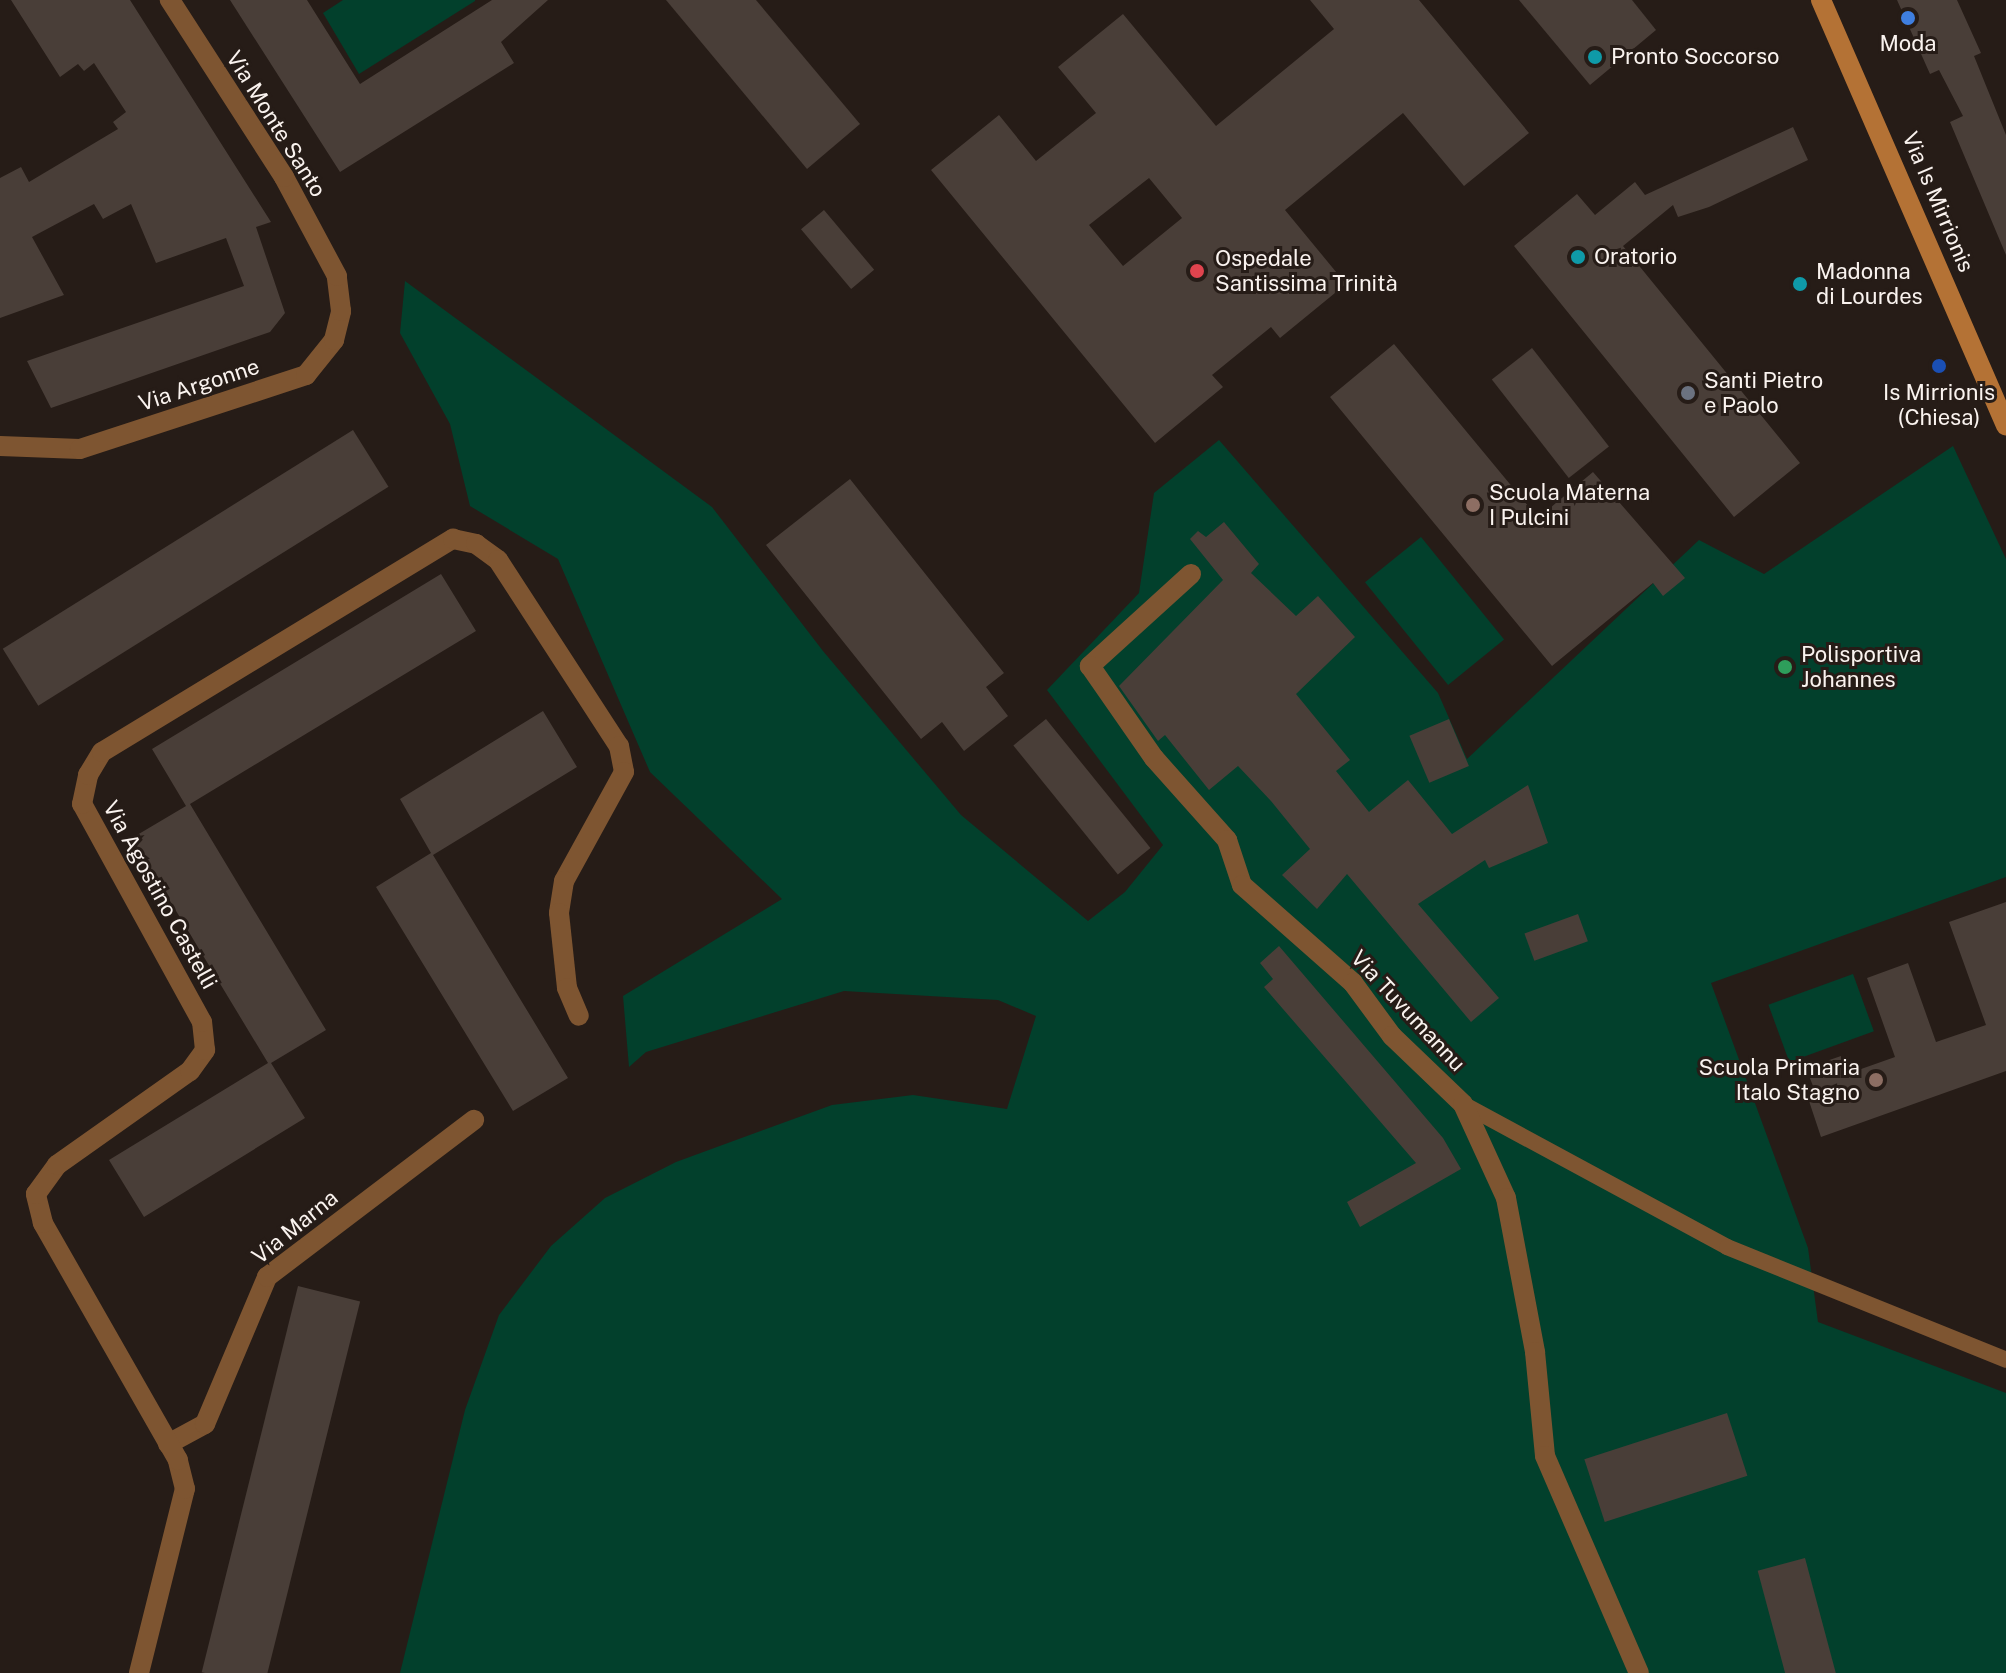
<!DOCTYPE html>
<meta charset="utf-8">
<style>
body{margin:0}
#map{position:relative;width:2006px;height:1673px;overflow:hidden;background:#261c17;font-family:"Public Sans",sans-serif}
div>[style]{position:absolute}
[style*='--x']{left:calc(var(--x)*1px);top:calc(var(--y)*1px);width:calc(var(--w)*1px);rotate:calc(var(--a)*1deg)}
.green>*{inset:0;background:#02402c;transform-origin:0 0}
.building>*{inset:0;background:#493e38;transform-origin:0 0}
.lane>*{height:16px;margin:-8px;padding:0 8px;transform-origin:8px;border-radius:8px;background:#7e5531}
.street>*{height:20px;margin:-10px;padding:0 10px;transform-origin:10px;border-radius:10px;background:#7e5531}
.secondary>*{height:20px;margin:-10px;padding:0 10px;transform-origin:10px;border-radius:10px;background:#b47235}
.dots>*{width:22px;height:22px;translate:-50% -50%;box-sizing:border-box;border:4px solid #261c17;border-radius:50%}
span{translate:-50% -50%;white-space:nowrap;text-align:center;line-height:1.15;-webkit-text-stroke:6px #261c17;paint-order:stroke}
.poi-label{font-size:22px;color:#faf3ef}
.left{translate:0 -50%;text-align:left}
.right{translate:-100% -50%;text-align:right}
.street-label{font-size:22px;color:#faf3ef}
</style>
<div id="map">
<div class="green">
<div style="clip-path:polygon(343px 0,475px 0,475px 1px,359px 74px,323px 13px)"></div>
<div style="clip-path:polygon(405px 281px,712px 507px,823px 651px,961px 815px,1088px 921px,1125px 892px,1163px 845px,1047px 690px,1139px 593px,1154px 493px,1219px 440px,1438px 693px,1467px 759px,1699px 540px,1764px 574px,1953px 446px,2006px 559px,2006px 877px,1711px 983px,1808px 1248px,1818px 1322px,2006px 1393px,2006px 1673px,400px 1673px,465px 1410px,499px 1315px,551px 1246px,605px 1198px,676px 1162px,832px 1105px,913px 1095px,1007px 1109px,1036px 1016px,998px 1000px,844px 991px,646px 1052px,629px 1067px,623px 996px,782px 899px,650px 772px,558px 559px,470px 506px,450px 424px,400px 333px)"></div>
<div style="left:1421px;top:537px;width:132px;height:72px;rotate:51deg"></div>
<div style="left:1853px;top:974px;width:61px;height:90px;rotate:70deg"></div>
</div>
<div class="building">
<div style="clip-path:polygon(11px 0,130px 0,271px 222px,256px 227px,285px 313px,270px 332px,51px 408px,27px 361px,244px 286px,226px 238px,156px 263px,131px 204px,103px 219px,94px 204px,32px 237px,64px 295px,0 318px,0 178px,21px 167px,29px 182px,118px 129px,113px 122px,126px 112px,94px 63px,84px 71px,78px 64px,60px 77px)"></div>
<div style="clip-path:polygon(230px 0,307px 0,360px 84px,492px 0,548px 0,501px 42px,514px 63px,340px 172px)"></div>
<div style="clip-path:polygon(666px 0,756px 0,860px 124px,807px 169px)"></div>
<div style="clip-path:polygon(evenodd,1310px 0,1419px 0,1529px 133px,1464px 186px,1403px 113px,1285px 210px,1346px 284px,1280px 338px,1271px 327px,1212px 375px,1223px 387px,1155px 443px,931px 170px,999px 115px,1036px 161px,1096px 113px,1058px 67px,1123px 14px,1216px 126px,1334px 29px,1310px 0,1149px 178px,1182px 218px,1123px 266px,1089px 225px,1149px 178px)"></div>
<div style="clip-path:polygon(1519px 0,1632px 0,1656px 30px,1590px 85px)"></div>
<div style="clip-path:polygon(1897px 0,1957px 0,1981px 53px,1974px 56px,2006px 135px,2006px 255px,1950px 122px,1963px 116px,1939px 70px,1930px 74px)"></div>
<div style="clip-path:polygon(1793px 127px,1808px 160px,1709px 207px,1678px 217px,1673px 205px,1623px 246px,1800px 463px,1734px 517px,1514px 246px,1577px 194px,1595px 215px,1635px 182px,1645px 195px)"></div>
<div style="left:824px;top:210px;width:78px;height:30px;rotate:50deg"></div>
<div style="clip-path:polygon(1394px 344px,1538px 518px,1593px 472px,1685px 578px,1663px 596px,1653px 583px,1552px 666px,1330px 397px)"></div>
<div style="left:1532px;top:348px;width:125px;height:51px;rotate:52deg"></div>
<div style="left:353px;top:430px;width:67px;height:413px;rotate:58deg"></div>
<div style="clip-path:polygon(850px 479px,1004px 673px,986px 687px,1008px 716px,964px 751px,942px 722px,921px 739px,766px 545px)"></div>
<div style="clip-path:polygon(1224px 522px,1259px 564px,1251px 573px,1296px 616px,1318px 596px,1355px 637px,1296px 694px,1350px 760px,1336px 771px,1369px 812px,1408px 780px,1452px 834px,1528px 785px,1548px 843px,1489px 868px,1485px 860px,1418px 904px,1499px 998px,1471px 1022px,1347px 874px,1317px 909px,1282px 875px,1310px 849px,1271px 801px,1238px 766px,1209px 790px,1165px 735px,1158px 741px,1119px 686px,1223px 580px,1190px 539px,1198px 531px,1206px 537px)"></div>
<div style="clip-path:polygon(441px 574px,476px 631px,190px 804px,326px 1030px,271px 1063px,305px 1118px,144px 1217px,109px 1160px,268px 1063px,132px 838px,186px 806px,152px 749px)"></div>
<div style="clip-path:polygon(543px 711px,577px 767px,433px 855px,568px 1078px,513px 1111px,376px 887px,431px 853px,400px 799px)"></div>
<div style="left:1046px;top:719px;width:166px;height:42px;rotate:51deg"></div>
<div style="left:1449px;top:719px;width:51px;height:43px;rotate:67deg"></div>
<div style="clip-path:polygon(2006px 902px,2006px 1071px,1821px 1137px,1805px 1089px,1813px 1086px,1806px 1068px,1841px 1056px,1847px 1074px,1895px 1057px,1867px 978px,1908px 963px,1936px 1042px,1986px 1025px,1949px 922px)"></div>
<div style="left:1578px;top:914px;width:29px;height:57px;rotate:70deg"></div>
<div style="clip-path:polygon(1279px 946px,1443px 1138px,1461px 1169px,1360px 1227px,1347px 1202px,1416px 1163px,1264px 987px,1273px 979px,1260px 963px)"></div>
<div style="left:298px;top:1286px;width:64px;height:398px;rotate:14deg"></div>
<div style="left:1727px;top:1413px;width:66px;height:150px;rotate:72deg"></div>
<div style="left:1805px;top:1558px;width:119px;height:49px;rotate:75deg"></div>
</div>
<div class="lane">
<div style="--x:1463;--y:1104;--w:300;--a:28.4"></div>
<div style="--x:1727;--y:1247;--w:301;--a:22"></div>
</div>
<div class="street">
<div style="--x:0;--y:446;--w:80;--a:2.1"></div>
<div style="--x:80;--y:449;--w:238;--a:-18.1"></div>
<div style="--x:306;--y:375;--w:45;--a:-51.3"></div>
<div style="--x:334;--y:340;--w:30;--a:-76"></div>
<div style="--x:341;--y:311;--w:35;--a:-97"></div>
<div style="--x:337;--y:276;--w:112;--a:-118.2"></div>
<div style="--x:284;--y:177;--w:211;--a:-122.8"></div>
<div style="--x:1191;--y:574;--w:137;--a:137.7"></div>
<div style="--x:1090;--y:666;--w:112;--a:55.2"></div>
<div style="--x:1154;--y:758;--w:110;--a:48.3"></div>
<div style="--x:1227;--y:840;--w:47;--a:71.6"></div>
<div style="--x:1242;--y:885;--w:148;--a:41.4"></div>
<div style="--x:1353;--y:983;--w:66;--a:53.7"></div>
<div style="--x:1392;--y:1036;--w:98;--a:43.8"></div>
<div style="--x:1463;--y:1104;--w:103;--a:65.4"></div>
<div style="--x:1506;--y:1198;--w:157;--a:79.3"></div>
<div style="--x:1535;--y:1352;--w:104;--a:84.5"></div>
<div style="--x:1545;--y:1456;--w:236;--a:66.6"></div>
<div style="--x:168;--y:1444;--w:42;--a:-28.4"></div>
<div style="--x:205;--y:1424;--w:160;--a:-67.1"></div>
<div style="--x:267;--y:1277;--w:260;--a:-37.2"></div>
<div style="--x:139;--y:1673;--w:190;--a:-76"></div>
<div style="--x:185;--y:1489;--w:30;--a:-104"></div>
<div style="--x:178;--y:1460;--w:273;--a:-119.7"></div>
<div style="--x:43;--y:1223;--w:30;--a:-104"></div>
<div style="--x:36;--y:1194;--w:36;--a:-54"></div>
<div style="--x:57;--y:1165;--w:163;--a:-35.3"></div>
<div style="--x:190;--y:1071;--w:26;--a:-54"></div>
<div style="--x:205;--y:1050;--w:28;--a:-96"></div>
<div style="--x:202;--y:1022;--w:249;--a:-118.8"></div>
<div style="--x:82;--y:804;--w:30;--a:-78"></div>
<div style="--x:88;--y:775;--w:27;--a:-59"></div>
<div style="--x:102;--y:752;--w:411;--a:-31.3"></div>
<div style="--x:453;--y:539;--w:24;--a:12"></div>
<div style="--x:476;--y:544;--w:27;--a:36"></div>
<div style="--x:498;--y:560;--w:222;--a:57"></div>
<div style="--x:619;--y:746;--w:26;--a:79"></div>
<div style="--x:624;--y:772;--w:124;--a:118.8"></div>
<div style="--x:564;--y:881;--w:32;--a:99"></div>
<div style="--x:559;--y:913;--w:75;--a:83.9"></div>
<div style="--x:567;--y:988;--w:30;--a:67"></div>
</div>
<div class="secondary">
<div style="--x:1821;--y:0;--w:464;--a:66.5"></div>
</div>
<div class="dots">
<div style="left:1908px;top:18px;background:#3f7fe0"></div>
<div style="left:1595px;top:57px;background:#0f9aa8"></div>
<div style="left:1578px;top:257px;background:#0f9aa8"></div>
<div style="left:1197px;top:271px;background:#e0444e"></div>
<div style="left:1800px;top:284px;background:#0f9aa8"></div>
<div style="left:1939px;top:366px;background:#1a4fb4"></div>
<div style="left:1688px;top:393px;background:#6b7280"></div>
<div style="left:1473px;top:505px;background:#8d6e63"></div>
<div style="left:1785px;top:667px;background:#2e9e5b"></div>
<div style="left:1876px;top:1080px;background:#8d6e63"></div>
</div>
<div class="poi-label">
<span style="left:1908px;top:44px">Moda</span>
<span class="left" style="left:1611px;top:57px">Pronto Soccorso</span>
<span class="left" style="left:1594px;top:257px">Oratorio</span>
<span class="left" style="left:1215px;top:271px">Ospedale<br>Santissima Trinità</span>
<span class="left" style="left:1816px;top:284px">Madonna<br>di Lourdes</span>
<span class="left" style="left:1704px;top:393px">Santi Pietro<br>e Paolo</span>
<span style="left:1939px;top:405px">Is Mirrionis<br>(Chiesa)</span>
<span class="left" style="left:1489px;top:505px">Scuola Materna<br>I Pulcini</span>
<span class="left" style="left:1801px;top:667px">Polisportiva<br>Johannes</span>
<span class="right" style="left:1860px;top:1080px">Scuola Primaria<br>Italo Stagno</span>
</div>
<div class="street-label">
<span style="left:276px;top:124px;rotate:58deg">Via Monte Santo</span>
<span style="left:1938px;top:202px;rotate:67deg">Via Is Mirrionis</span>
<span style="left:199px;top:385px;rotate:-18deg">Via Argonne</span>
<span style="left:160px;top:895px;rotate:61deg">Via Agostino Castelli</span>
<span style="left:1408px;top:1011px;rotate:47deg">Via Tuvumannu</span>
<span style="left:295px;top:1227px;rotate:-39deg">Via Marna</span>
</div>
</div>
